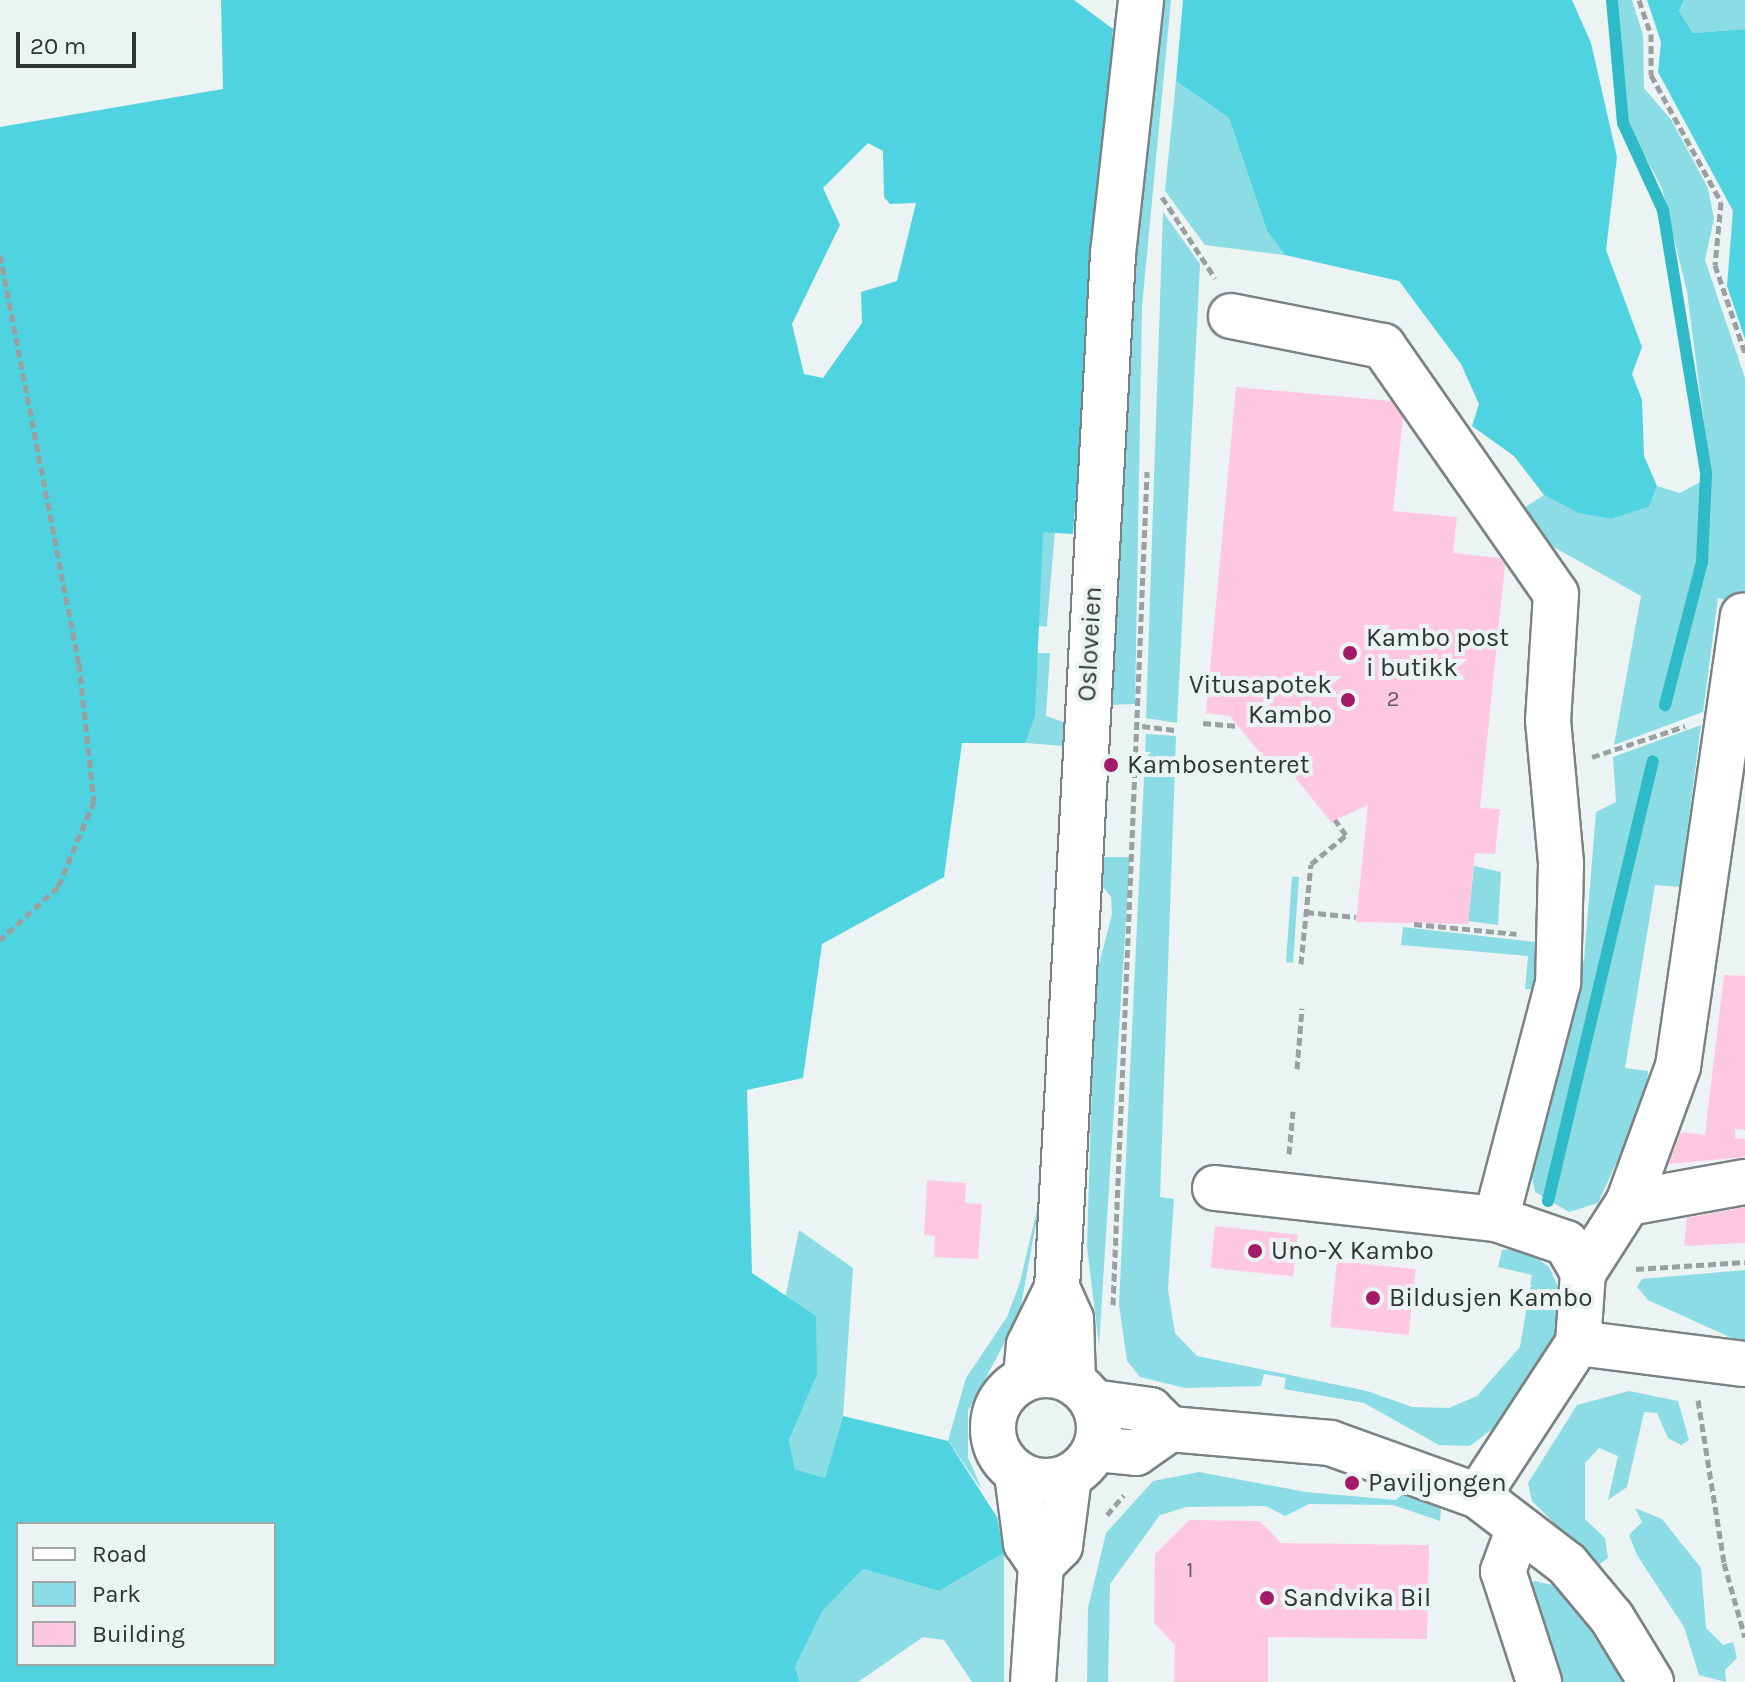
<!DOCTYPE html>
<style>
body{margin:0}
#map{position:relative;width:1745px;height:1682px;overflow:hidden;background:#ebf3f3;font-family:Karla,sans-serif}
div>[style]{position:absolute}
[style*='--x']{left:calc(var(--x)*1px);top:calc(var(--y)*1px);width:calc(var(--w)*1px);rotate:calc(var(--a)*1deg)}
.green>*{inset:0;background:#8bdce4;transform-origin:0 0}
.forest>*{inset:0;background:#50d3e0}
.stream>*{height:12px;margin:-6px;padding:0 6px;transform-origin:6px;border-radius:6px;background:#2fbac7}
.building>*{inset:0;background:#ffc8de;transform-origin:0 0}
.path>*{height:5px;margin-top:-2.5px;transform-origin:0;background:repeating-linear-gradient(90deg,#9a9f9f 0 8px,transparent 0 12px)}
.roads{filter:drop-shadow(2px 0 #7b8283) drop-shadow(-2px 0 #7b8283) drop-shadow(0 2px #7b8283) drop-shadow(0 -2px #7b8283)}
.minor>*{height:44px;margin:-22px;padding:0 22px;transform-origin:22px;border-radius:22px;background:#fff}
.major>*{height:44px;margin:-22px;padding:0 22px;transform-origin:22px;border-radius:22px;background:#fff}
.major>.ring{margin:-22px;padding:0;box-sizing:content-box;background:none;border:44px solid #fff;border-radius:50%}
.dots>*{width:22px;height:22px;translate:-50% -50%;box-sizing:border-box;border:4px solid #ebf3f3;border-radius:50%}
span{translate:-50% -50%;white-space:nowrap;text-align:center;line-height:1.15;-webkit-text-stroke:8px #ebf3f3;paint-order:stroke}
.number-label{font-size:22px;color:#64595e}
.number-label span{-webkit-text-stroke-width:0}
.poi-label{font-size:26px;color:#313434}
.left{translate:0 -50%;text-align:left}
.right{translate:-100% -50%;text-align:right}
.street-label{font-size:26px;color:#313434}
.legend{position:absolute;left:16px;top:1522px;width:260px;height:144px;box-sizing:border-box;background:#ebf3f3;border:2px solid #a1a7a7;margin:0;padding:10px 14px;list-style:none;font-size:24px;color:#313434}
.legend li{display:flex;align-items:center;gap:16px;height:40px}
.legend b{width:40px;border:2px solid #a1a7a7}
.scale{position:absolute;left:16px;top:32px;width:120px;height:36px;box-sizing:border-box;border:4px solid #313434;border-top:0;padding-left:10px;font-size:24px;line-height:28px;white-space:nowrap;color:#313434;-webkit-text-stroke:6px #ebf3f3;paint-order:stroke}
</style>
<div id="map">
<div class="green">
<div style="clip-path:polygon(1163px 0,1171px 0,1142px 307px,1135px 704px,1110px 705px,1132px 301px)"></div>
<div style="clip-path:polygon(1618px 0,1632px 0,1643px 35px,1644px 88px,1672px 121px,1708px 188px,1714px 219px,1705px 260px,1745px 378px,1745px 605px,1718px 598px,1703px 712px,1614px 745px,1641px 596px,1552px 546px,1524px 508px,1544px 495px,1578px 513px,1611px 519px,1649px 507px,1657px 486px,1680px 493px,1711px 476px,1687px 292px,1662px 188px,1629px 127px)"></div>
<div style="clip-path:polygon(1684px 0,1745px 0,1745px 29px,1693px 33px,1679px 11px)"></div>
<div style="clip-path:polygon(1176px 81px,1229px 118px,1267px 231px,1285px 255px,1205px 245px,1165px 191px)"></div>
<div style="clip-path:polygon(1163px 212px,1200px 264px,1177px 723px,1146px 718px)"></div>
<div style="left:1043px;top:531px;width:12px;height:95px;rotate:5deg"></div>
<div style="clip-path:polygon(1038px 653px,1050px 653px,1046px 716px,1066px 723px,1064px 746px,1025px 743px)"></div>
<div style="clip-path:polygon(1701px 725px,1680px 887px,1655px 885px,1625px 1068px,1648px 1071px,1646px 1097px,1598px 1203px,1569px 1212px,1535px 1192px,1530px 1168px,1584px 960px,1596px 812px,1616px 802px,1613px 757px)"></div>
<div style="clip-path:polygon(1146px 734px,1176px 736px,1160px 1197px,1174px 1199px,1168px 1289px,1175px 1333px,1197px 1356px,1367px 1391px,1412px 1407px,1449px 1408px,1477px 1396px,1520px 1347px,1532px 1275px,1498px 1267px,1502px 1250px,1523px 1248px,1549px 1267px,1562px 1295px,1558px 1339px,1509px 1416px,1470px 1446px,1439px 1445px,1364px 1403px,1284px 1389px,1286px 1378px,1264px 1374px,1261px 1386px,1185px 1388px,1140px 1377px,1127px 1361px,1119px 1305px)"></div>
<div style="clip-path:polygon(1101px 857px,1130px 857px,1099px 1345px,1087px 1247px,1095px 980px,1112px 914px,1111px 897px,1100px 883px)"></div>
<div style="clip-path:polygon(1474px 866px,1501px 872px,1498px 925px,1468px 921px)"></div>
<div style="left:1299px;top:877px;width:86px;height:7px;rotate:94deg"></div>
<div style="clip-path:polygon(1403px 927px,1543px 943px,1537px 990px,1525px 989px,1528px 956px,1401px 945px)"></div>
<div style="clip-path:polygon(1044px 1180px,1019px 1316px,968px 1411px,968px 1457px,982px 1490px,948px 1441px,966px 1378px,1007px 1317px,1020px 1282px)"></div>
<div style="clip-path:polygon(799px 1230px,853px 1268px,843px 1416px,825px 1478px,795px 1469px,789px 1440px,817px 1375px,785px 1299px)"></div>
<div style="clip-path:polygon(1745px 1270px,1745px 1344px,1648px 1300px,1637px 1287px,1642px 1279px)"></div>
<div style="clip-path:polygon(1629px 1391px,1678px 1401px,1689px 1440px,1681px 1445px,1668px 1438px,1657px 1413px,1644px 1412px,1627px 1487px,1608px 1500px,1618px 1456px,1599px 1448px,1585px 1463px,1585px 1519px,1605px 1538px,1608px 1558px,1597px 1566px,1532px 1501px,1528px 1483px,1577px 1405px)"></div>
<div style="clip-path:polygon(1199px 1472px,1306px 1492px,1396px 1500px,1405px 1492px,1441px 1509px,1440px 1521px,1393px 1505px,1309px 1504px,1285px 1516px,1266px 1506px,1187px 1507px,1160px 1515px,1110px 1584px,1108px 1682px,1087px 1682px,1088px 1608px,1106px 1533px,1153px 1481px)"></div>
<div style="clip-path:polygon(1635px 1508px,1662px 1519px,1701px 1568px,1706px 1628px,1723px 1645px,1733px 1642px,1737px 1658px,1725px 1670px,1726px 1682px,1699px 1675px,1684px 1627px,1637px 1555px,1629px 1535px,1642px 1522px)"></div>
<div style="clip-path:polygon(1004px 1553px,1004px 1682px,972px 1682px,944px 1640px,923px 1637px,858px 1682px,800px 1682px,795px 1667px,822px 1610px,863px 1569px,939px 1591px)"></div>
<div style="clip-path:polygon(1534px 1581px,1553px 1585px,1571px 1602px,1625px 1682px,1560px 1682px,1527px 1588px)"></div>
</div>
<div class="forest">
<div style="clip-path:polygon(evenodd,221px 0,1074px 0,1113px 29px,1073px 534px,1043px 532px,1035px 716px,1025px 743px,962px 743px,944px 877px,822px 944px,803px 1078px,747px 1090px,752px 1273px,816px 1316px,817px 1375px,789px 1440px,795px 1469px,825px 1478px,843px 1416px,948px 1441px,997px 1517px,1004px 1553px,939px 1591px,863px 1569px,822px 1611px,795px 1667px,800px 1682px,0 1682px,0 127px,223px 89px,221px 0,868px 143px,883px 151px,884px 197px,890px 204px,916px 203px,897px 281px,861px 292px,862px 323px,823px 378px,804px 374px,792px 324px,840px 225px,823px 188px,868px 143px,221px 0,18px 1524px,274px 1524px,274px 1664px,18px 1664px,18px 1524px)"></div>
<div style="clip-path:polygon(1183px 0,1572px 0,1591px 43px,1617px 157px,1606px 250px,1642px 347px,1632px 374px,1642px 400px,1644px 456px,1657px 486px,1649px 507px,1611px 519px,1578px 513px,1544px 495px,1514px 456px,1472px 426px,1479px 404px,1461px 364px,1399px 281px,1285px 255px,1267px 231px,1229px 118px,1176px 81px)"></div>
<div style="clip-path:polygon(1647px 0,1684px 0,1679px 11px,1693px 33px,1745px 29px,1745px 339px,1727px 286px,1733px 211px,1658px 72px,1661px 42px)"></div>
</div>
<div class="stream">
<div style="--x:1612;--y:0;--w:123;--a:84.9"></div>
<div style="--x:1623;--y:123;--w:96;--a:65.3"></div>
<div style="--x:1663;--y:210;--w:267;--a:80.7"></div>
<div style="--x:1706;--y:474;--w:88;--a:92.6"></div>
<div style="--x:1702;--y:562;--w:148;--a:104.5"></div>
<div style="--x:1548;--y:1201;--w:452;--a:-76.6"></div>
</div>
<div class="building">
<div style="clip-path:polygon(1236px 387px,1391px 401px,1403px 418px,1393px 511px,1457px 517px,1453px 553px,1500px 558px,1505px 565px,1480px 808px,1500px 809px,1495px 854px,1475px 853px,1468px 924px,1356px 922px,1368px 805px,1331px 822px,1278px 756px,1277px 774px,1230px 716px,1206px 713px)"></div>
<div style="clip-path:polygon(1724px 975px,1745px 976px,1745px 1130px,1735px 1129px,1735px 1138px,1745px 1139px,1745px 1157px,1669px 1164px,1681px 1132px,1705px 1135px)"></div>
<div style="clip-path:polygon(927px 1180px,966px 1183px,965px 1203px,982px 1204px,978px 1259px,934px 1257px,935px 1236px,924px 1235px)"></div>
<div style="clip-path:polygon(1745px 1207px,1745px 1243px,1684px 1246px,1687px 1218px)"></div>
<div style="left:1215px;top:1226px;width:83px;height:42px;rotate:6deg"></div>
<div style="left:1337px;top:1261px;width:79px;height:66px;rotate:6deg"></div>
<div style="clip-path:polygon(1189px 1520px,1260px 1521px,1281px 1543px,1429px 1545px,1427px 1639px,1268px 1637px,1268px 1682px,1174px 1682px,1175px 1645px,1154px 1623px,1155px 1554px)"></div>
</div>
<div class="path">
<div style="--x:1639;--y:0;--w:36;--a:71"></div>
<div style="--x:1651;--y:34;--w:41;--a:90"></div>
<div style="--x:1651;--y:75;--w:145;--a:61.1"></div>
<div style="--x:1721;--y:202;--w:63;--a:95.4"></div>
<div style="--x:1715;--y:265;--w:93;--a:71.2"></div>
<div style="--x:1162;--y:197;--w:97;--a:56.8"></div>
<div style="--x:0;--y:255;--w:417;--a:79.1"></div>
<div style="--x:79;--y:664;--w:138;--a:83.8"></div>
<div style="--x:94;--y:801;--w:93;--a:112.7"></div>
<div style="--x:58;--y:887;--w:79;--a:137.6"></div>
<div style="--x:1203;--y:723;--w:35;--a:5"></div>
<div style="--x:1142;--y:726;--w:35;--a:7"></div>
<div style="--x:1592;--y:757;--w:98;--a:-18.4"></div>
<div style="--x:1306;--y:912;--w:50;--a:5.7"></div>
<div style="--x:1414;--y:924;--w:103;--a:5.5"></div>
<div style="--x:1301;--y:964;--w:100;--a:-84.3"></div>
<div style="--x:1311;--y:864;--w:45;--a:-39.6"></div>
<div style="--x:1346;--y:835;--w:19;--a:-126"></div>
<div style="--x:1297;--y:1069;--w:61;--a:-85.3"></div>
<div style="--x:1289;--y:1154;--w:43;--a:-84.7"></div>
<div style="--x:1636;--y:1269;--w:109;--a:-3.7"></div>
<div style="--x:1113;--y:1305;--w:834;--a:-87.66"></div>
<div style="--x:1698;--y:1400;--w:165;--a:80.9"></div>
<div style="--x:1724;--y:1563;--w:77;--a:74.2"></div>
<div style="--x:1107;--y:1515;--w:26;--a:-50"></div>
</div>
<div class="roads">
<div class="minor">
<div style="--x:1231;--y:316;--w:155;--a:11.2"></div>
<div style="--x:1383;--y:346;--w:302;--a:55.1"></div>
<div style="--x:1556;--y:594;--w:126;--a:93.6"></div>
<div style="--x:1548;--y:720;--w:145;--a:84.8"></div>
<div style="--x:1561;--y:864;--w:119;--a:91.4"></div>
<div style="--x:1558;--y:983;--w:244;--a:104.7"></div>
<div style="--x:1215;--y:1188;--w:283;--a:6.3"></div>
<div style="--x:1496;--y:1219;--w:74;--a:18.9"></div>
<div style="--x:1566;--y:1243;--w:34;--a:60"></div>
<div style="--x:1583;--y:1273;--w:70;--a:94.1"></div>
<div style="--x:1578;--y:1343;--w:183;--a:123.2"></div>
<div style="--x:1628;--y:1203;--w:119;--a:-10.2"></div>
<div style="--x:1583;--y:1273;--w:83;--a:-57.3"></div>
<div style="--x:1628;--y:1203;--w:146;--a:-69.9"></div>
<div style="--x:1678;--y:1066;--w:455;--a:-81.8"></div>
<div style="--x:1578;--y:1343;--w:168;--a:7.2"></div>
<div style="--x:1093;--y:1402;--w:58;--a:8"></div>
<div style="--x:1150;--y:1410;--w:28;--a:44"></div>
<div style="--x:1170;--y:1429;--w:161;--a:5"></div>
<div style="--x:1330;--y:1443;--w:157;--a:19.7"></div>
<div style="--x:1478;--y:1496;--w:112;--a:37.4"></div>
<div style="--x:1567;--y:1564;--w:70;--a:50.2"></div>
<div style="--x:1612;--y:1618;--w:75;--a:58.6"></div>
<div style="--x:1096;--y:1449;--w:40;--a:5.7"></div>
<div style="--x:1136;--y:1453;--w:42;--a:-35.2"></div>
<div style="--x:1519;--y:1528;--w:46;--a:110.4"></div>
<div style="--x:1503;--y:1571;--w:117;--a:72"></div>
</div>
<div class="major">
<div class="ring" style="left:993px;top:1375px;width:62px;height:62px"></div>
<div style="--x:1026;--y:1378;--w:33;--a:-85"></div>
<div style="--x:1029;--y:1345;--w:64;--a:-63.8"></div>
<div style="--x:1073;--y:1382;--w:63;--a:-91.8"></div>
<div style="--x:1071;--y:1319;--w:34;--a:-114"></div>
<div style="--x:1057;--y:1288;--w:1036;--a:-86.9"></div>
<div style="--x:1113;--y:254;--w:256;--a:-83.7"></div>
<div style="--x:1017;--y:1474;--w:70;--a:82.6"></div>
<div style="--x:1026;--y:1543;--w:27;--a:56"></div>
<div style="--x:1041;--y:1565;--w:117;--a:93.9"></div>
<div style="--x:1041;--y:1565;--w:27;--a:-45"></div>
<div style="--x:1060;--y:1546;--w:70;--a:-82.6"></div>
</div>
</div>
<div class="dots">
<div style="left:1350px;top:653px;background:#a31b67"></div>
<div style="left:1348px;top:700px;background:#a31b67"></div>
<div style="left:1111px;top:765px;background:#a31b67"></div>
<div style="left:1255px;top:1251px;background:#a31b67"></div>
<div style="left:1373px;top:1298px;background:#a31b67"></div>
<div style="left:1352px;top:1483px;background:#a31b67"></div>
<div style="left:1267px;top:1598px;background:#a31b67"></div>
</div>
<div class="number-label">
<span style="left:1393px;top:700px">2</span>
<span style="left:1190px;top:1571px">1</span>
</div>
<div class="poi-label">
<span class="left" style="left:1366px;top:653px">Kambo post<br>i butikk</span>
<span class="right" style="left:1332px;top:700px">Vitusapotek<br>Kambo</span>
<span class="left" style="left:1127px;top:765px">Kambosenteret</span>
<span class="left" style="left:1271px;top:1251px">Uno-X Kambo</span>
<span class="left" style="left:1389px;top:1298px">Bildusjen Kambo</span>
<span class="left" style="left:1368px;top:1483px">Paviljongen</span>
<span class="left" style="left:1283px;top:1598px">Sandvika Bil</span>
</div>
<div class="street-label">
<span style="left:1090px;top:644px;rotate:-87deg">Osloveien</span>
</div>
<ul class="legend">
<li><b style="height:10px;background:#fff"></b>Road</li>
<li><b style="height:22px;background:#8bdce4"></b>Park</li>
<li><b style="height:22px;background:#ffc8de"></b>Building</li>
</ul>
<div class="scale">20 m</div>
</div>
